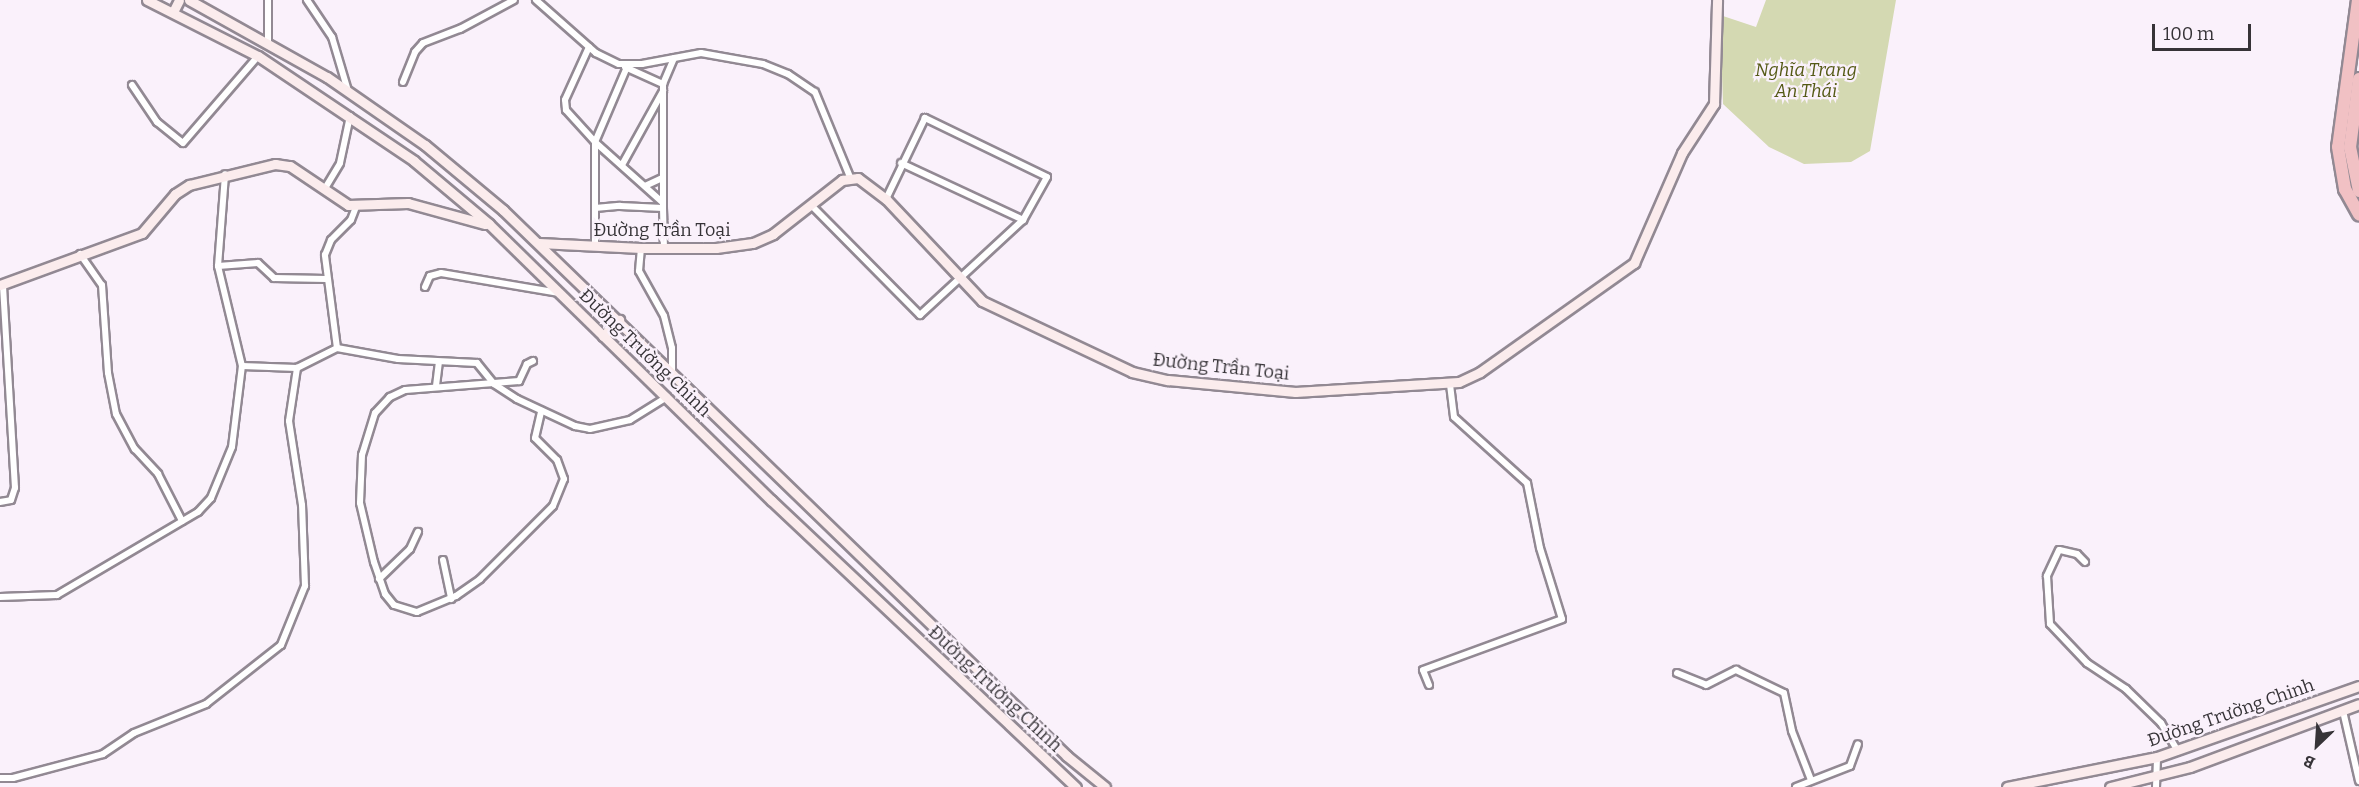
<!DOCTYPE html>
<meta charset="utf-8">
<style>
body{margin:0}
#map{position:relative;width:2359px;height:787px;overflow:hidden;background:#faf1fb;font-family:Bitter,serif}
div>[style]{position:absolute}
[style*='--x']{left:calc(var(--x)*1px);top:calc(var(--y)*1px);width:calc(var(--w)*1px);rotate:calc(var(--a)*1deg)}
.green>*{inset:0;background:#d4d9b2}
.roads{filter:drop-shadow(2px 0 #928993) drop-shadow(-2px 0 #928993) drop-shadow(0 2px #928993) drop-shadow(0 -2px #928993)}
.street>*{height:6px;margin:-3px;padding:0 3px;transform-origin:3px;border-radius:3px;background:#fff}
.secondary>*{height:9px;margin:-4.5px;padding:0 4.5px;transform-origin:4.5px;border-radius:4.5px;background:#fbeced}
.highway>*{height:12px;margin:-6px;padding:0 6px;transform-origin:6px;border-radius:6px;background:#f1c1c4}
span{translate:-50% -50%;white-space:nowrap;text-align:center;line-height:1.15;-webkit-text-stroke:4.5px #faf1fb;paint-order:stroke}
.park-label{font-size:18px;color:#545915;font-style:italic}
.street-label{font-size:18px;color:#363337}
.north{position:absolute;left:2287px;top:715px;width:60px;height:60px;-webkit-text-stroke:4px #faf1fb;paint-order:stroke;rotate:205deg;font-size:16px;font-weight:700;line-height:24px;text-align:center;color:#363337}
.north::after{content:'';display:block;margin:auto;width:21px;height:27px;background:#363337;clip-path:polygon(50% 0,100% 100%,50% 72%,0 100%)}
.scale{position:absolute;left:2152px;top:24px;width:99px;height:27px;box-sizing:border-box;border:3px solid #363337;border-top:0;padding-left:8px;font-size:18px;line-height:21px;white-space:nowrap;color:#363337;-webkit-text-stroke:4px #faf1fb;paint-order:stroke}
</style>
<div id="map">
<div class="green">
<div style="clip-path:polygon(1766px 0,1896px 0,1870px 151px,1851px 162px,1804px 164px,1769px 147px,1723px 104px,1720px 15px,1756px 27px)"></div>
</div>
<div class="roads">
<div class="street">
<div style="--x:268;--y:0;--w:41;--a:90"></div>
<div style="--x:307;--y:0;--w:45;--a:56"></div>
<div style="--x:332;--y:37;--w:56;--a:73.5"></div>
<div style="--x:536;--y:0;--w:80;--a:41.5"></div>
<div style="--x:596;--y:53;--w:25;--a:26"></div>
<div style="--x:619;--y:64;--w:23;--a:0"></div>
<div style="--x:642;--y:64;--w:60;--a:-10.6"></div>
<div style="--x:701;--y:53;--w:63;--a:10.1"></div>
<div style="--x:763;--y:64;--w:27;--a:22"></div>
<div style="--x:788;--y:74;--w:32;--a:34"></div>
<div style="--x:815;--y:92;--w:92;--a:67.6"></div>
<div style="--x:589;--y:47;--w:58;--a:114.4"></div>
<div style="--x:565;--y:100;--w:10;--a:84"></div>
<div style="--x:566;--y:110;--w:43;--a:47.8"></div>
<div style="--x:595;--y:142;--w:90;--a:41.8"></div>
<div style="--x:625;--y:67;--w:42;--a:24.1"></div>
<div style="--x:403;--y:82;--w:32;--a:-68"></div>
<div style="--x:415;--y:52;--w:12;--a:-48"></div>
<div style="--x:423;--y:43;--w:40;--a:-21"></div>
<div style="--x:460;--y:29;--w:61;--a:-28.2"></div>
<div style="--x:132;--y:85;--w:45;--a:56"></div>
<div style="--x:157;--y:122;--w:33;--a:39"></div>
<div style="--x:183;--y:143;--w:115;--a:-49.2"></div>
<div style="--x:901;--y:163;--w:135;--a:25"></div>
<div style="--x:622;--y:165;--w:85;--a:-61"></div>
<div style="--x:645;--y:186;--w:19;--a:-25"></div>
<div style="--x:324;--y:190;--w:31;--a:-59"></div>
<div style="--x:340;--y:163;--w:48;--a:-78"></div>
<div style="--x:811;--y:205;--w:155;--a:45.3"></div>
<div style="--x:920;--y:315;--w:140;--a:-42.7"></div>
<div style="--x:1023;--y:220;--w:49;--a:-60.8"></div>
<div style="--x:1047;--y:177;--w:136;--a:-154.2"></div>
<div style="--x:925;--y:118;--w:90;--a:115.7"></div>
<div style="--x:595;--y:208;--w:66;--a:-90"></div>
<div style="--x:595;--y:142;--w:82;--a:-66.9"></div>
<div style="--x:663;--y:208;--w:124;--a:-90"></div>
<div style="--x:663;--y:84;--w:28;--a:-67"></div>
<div style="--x:595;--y:247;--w:39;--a:-90"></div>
<div style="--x:595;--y:208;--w:25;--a:-5"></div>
<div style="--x:620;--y:206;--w:43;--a:2.7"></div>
<div style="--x:663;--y:208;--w:40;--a:88.6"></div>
<div style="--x:641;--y:248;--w:23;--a:95"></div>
<div style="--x:639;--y:271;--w:51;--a:60.9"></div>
<div style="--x:664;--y:316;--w:33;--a:76"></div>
<div style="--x:672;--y:348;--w:24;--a:90"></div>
<div style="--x:80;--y:254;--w:38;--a:55"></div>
<div style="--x:102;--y:285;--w:88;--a:86.1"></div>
<div style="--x:108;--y:373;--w:42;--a:79"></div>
<div style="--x:116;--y:414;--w:40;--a:62"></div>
<div style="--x:135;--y:449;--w:34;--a:47"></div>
<div style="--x:158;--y:474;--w:53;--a:62.9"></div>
<div style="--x:218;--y:266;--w:40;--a:-4.3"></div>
<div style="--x:258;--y:263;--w:22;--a:43"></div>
<div style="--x:274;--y:278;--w:52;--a:1.1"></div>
<div style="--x:425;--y:287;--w:12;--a:-66"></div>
<div style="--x:430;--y:276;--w:11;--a:-15"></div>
<div style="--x:441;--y:273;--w:120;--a:9.6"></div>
<div style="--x:337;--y:348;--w:94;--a:-97.4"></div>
<div style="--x:325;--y:255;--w:16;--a:-68"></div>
<div style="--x:331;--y:240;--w:28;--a:-45"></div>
<div style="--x:351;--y:220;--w:14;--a:-69"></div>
<div style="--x:533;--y:361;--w:7;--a:153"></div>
<div style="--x:527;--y:364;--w:19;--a:115"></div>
<div style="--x:519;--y:381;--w:114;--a:175.5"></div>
<div style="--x:405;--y:390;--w:17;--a:155"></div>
<div style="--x:390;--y:397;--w:22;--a:133"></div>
<div style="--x:375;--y:413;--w:44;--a:107.2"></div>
<div style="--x:362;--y:455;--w:48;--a:92.4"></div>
<div style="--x:360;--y:503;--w:61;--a:76.7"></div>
<div style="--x:374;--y:562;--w:34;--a:71"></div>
<div style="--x:385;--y:594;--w:14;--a:51"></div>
<div style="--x:394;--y:605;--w:24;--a:17"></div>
<div style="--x:417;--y:612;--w:42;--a:-22.3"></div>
<div style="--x:456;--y:596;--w:29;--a:-35"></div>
<div style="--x:480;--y:579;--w:103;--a:-45"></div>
<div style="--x:553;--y:506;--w:29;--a:-68"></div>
<div style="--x:564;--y:479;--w:20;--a:-110"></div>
<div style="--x:557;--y:460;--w:31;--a:-135"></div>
<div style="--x:535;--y:438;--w:28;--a:-77"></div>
<div style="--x:242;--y:366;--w:55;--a:2.1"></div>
<div style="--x:297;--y:368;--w:45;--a:-26.6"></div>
<div style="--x:337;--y:348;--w:62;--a:10.2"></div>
<div style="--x:398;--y:359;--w:79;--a:2.9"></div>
<div style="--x:477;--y:363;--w:27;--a:51"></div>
<div style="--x:494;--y:384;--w:27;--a:33"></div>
<div style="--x:517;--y:399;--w:64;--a:25"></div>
<div style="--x:575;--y:426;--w:15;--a:11"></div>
<div style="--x:590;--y:429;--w:41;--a:-12.7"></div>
<div style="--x:630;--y:420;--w:44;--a:-31.9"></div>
<div style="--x:436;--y:386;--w:24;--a:-83"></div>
<div style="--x:0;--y:502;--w:11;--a:-10"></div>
<div style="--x:11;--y:500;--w:13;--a:-72"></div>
<div style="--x:15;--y:488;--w:204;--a:-93.4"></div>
<div style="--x:443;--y:560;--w:40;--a:78"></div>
<div style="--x:2085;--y:562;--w:11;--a:-135"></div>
<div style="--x:2077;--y:554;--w:18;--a:-167"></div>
<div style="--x:2059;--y:550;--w:29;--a:115"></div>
<div style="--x:2047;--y:576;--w:48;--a:86.4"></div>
<div style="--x:2050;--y:624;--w:54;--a:46.5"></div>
<div style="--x:2087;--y:663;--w:47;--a:33.7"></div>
<div style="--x:2126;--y:689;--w:49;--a:44.2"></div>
<div style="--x:2161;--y:723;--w:33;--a:59"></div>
<div style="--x:379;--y:579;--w:43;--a:-44.1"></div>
<div style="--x:410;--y:549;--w:19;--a:-65"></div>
<div style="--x:0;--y:597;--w:57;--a:-2"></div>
<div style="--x:57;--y:595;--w:164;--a:-30.5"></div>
<div style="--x:198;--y:512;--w:19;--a:-47"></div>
<div style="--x:211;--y:498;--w:55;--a:-67.6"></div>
<div style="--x:232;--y:447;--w:82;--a:-83"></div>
<div style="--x:242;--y:366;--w:103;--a:-103.5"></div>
<div style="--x:218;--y:266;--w:92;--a:-85.6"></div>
<div style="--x:1677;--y:673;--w:31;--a:22"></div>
<div style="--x:1706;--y:685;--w:34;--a:-27"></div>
<div style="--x:1736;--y:670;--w:53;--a:25.6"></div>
<div style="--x:1784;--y:693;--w:39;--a:78"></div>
<div style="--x:1792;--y:731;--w:53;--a:68.8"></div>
<div style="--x:1429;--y:685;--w:16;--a:-112"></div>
<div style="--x:1423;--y:670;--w:148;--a:-20.1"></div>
<div style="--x:1562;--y:619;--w:74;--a:-107.2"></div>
<div style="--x:1540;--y:548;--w:66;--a:-101.3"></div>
<div style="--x:1527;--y:483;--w:98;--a:-137.9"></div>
<div style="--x:1454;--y:417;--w:35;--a:-97"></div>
<div style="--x:2343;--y:711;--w:72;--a:77.1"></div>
<div style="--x:0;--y:778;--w:13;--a:0"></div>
<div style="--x:13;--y:778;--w:93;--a:-14.9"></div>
<div style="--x:103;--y:754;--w:37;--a:-34"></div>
<div style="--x:134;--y:733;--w:78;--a:-21.9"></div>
<div style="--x:206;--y:704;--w:95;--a:-38.2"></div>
<div style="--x:281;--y:645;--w:64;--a:-67.9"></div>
<div style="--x:305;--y:586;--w:81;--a:-92.1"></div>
<div style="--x:302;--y:505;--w:85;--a:-98.8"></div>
<div style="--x:289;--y:421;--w:54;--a:-81.4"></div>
<div style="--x:1796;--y:787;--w:58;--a:-21.3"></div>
<div style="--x:1850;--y:766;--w:23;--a:-70"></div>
<div style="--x:2156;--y:787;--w:30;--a:-88"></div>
</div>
<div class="secondary">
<div style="--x:147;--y:0;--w:124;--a:26.8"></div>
<div style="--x:258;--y:56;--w:188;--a:33.9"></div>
<div style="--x:414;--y:161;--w:98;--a:40"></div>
<div style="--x:489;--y:224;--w:395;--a:44.4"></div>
<div style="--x:771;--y:500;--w:419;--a:43.3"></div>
<div style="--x:189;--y:0;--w:158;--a:29.2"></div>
<div style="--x:327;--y:77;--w:119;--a:34.8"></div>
<div style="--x:425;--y:145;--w:102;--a:39.8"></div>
<div style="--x:503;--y:210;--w:785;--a:44.07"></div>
<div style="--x:1067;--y:756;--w:49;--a:39.2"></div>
<div style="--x:173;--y:12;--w:13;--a:-63"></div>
<div style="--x:539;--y:243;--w:102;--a:2.8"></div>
<div style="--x:641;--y:248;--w:75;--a:0"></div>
<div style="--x:716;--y:248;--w:37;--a:-8"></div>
<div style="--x:753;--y:243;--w:22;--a:-24"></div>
<div style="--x:773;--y:234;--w:88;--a:-38"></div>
<div style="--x:842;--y:180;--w:16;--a:-7"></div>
<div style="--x:858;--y:178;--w:35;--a:37"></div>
<div style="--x:886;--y:199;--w:140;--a:46.7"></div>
<div style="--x:982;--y:301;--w:166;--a:25.3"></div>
<div style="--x:1132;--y:372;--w:37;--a:13"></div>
<div style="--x:1168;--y:380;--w:128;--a:5.4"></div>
<div style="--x:1295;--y:392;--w:164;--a:-3.5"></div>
<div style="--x:1459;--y:382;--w:23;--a:-25"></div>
<div style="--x:1480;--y:372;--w:189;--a:-35.3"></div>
<div style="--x:1634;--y:263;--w:120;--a:-66.4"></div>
<div style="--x:1682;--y:153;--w:59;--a:-56.9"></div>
<div style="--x:1714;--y:104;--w:104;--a:-88.3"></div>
<div style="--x:0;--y:285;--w:151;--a:-20.1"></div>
<div style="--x:142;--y:233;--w:51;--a:-49.8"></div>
<div style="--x:175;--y:194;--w:17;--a:-33"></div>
<div style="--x:189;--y:185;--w:89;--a:-13.7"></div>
<div style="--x:275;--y:164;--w:15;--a:8"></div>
<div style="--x:290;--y:166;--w:70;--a:33.9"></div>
<div style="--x:348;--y:205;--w:60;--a:-1.9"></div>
<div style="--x:408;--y:203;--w:80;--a:15.3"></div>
<div style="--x:603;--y:336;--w:23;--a:-45"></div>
<div style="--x:2007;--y:787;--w:153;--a:-11.3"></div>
<div style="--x:2157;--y:757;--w:214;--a:-19.4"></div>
<div style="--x:2110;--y:787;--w:82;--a:-14"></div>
<div style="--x:2190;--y:767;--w:180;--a:-20.4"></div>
</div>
<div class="highway">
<div style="--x:2358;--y:0;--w:148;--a:97.7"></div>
<div style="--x:2338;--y:147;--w:43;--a:80.5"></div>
<div style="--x:2345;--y:189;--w:29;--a:61"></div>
<div style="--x:2359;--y:79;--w:69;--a:97.5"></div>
<div style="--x:2350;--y:147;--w:45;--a:78.4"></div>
</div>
</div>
<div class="park-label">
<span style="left:1806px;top:81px">Nghĩa Trang<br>An Thái</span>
</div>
<div class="street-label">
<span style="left:662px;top:230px">Đường Trần Toại</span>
<span style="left:645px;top:353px;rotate:44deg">Đường Trường Chinh</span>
<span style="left:1221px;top:367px;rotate:6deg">Đường Trần Toại</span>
<span style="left:995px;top:689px;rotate:43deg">Đường Trường Chinh</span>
<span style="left:2231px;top:713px;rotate:-19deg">Đường Trường Chinh</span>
</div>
<div class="north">B</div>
<div class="scale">100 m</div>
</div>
